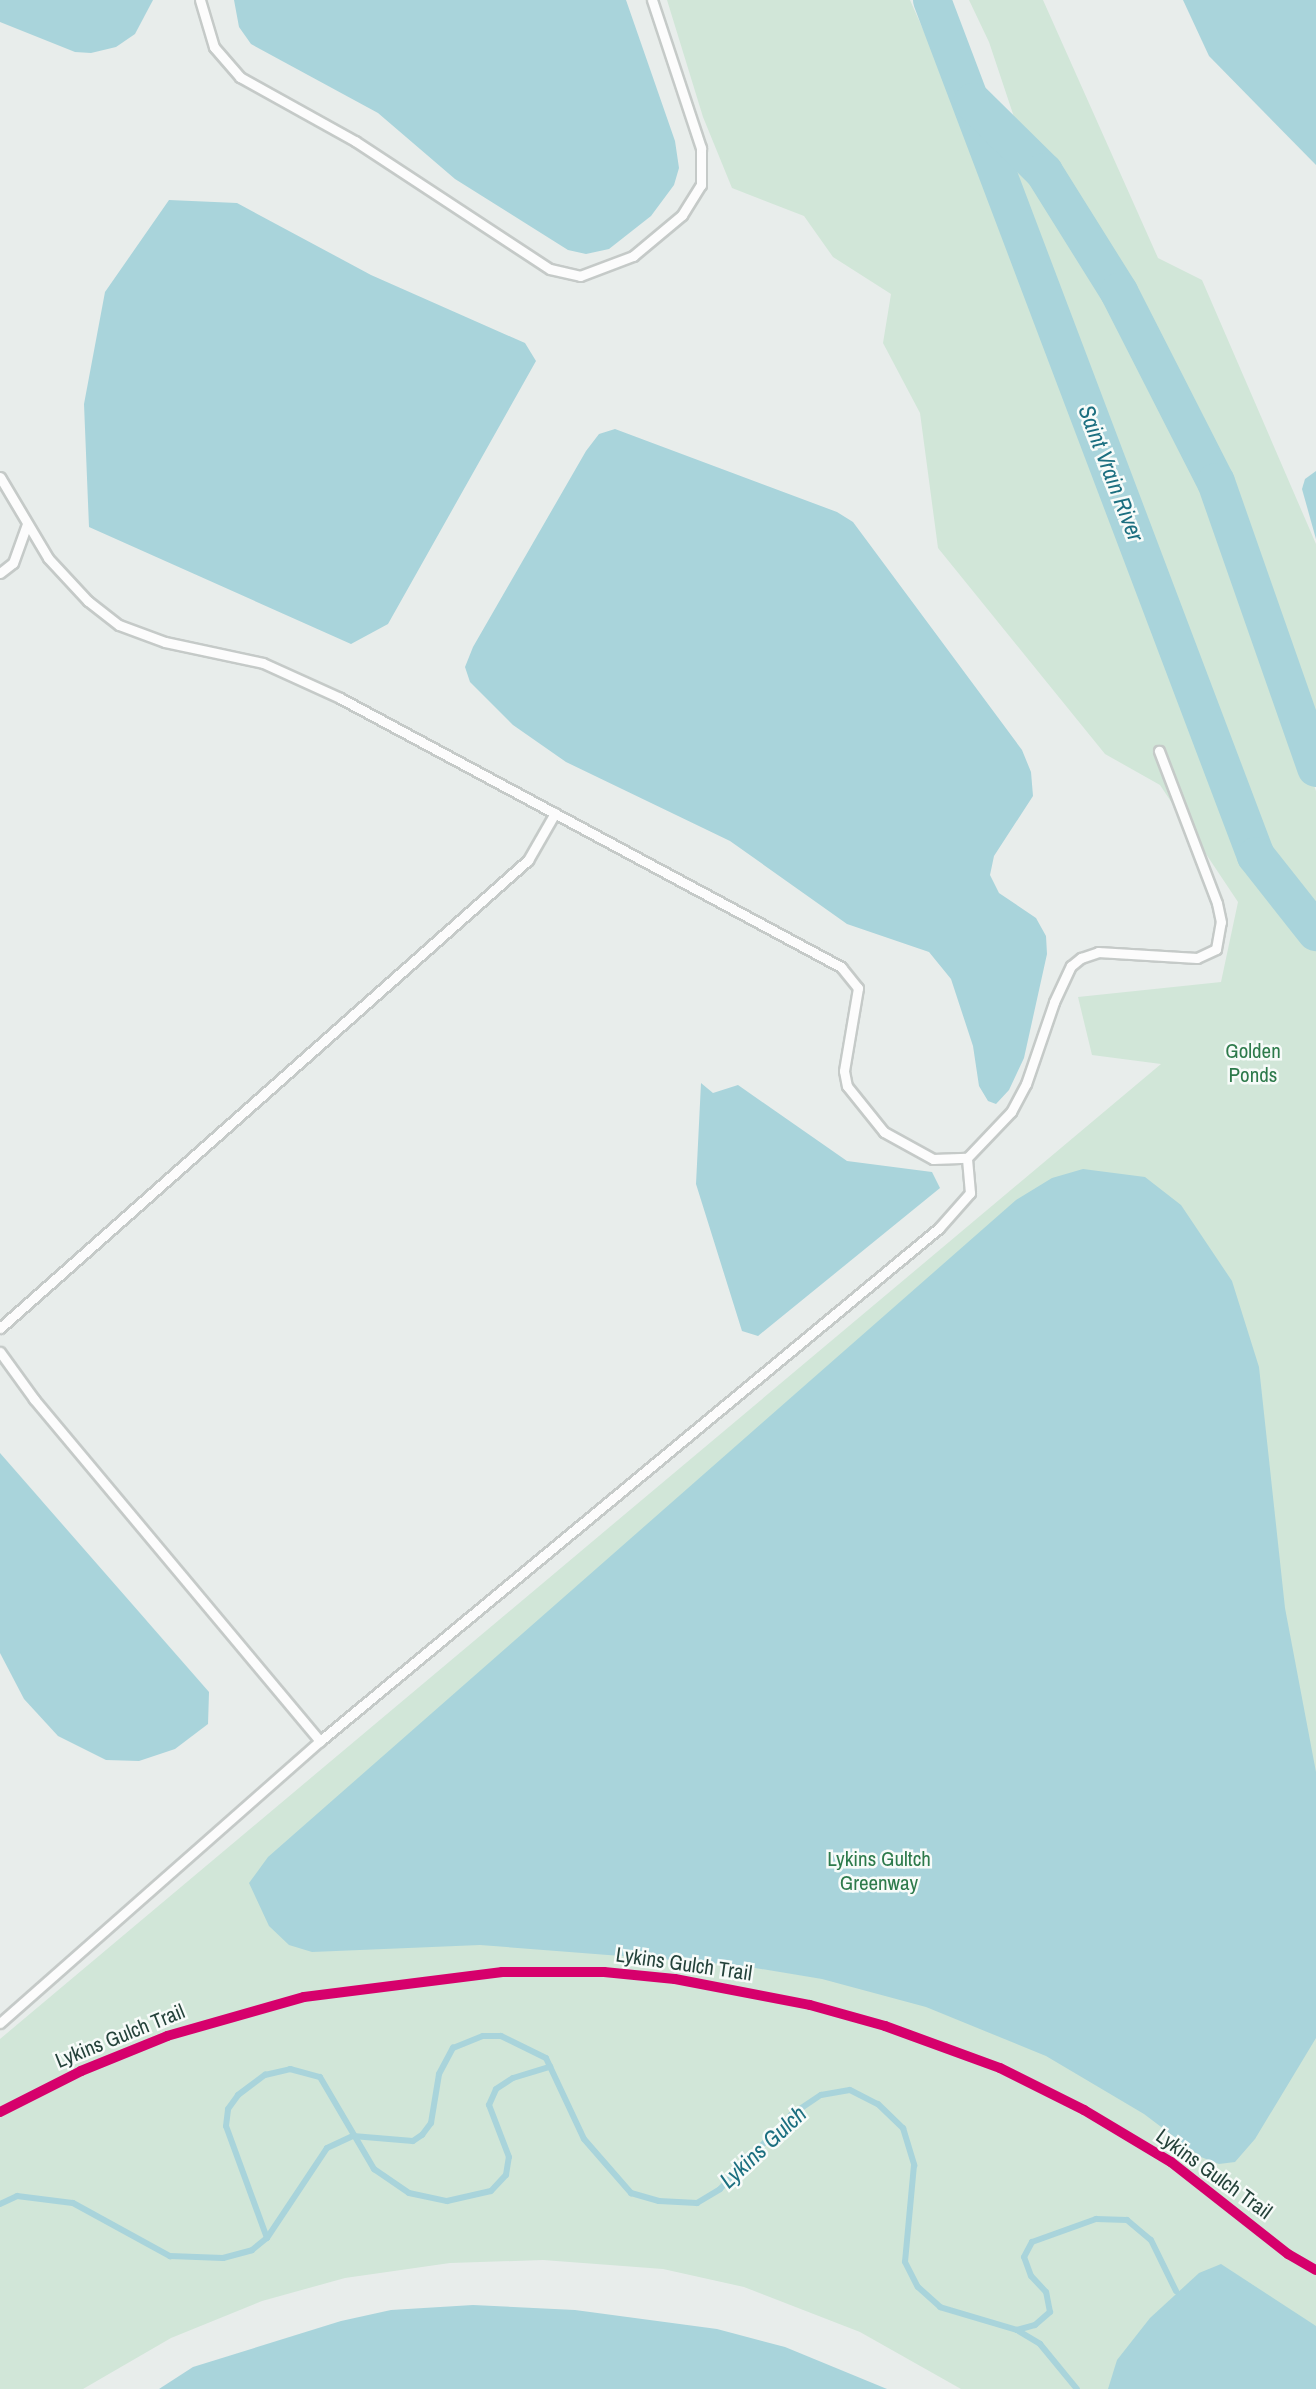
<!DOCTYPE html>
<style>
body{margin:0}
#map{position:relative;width:1316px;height:2389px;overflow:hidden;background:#e8edeb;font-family:"Archivo Narrow",sans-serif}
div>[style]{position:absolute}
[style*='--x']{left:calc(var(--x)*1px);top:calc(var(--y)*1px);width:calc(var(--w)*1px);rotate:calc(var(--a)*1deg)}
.green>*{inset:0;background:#d1e6d8}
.water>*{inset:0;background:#a9d4db}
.stream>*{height:6px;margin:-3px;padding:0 3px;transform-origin:3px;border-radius:3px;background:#a9d4db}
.river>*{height:38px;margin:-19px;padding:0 19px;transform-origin:19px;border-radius:19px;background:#a9d4db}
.roads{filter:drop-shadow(2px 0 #c5cac8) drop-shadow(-2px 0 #c5cac8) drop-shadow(0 2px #c5cac8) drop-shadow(0 -2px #c5cac8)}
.service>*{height:9px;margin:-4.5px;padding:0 4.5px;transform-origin:4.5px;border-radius:4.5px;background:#fcfcfc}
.cycleway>*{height:10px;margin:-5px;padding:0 5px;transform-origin:5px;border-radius:5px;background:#d6006c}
span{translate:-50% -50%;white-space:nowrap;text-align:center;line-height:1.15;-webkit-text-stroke:5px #f7fbf9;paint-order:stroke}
.park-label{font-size:21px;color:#2d7a4b}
.street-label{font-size:21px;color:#24423a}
.water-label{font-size:23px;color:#1c6f80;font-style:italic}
</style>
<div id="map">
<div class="green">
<div style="clip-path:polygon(667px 0,910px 0,949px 88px,1247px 855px,1293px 922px,1302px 911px,1260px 853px,987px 130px,1036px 176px,1111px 297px,1208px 484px,1316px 791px,1316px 2389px,961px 2389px,860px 2332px,744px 2287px,663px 2269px,543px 2260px,450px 2263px,345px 2278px,262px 2301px,171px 2338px,83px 2389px,0 2389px,0 2039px,1161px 1064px,1092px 1055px,1078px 997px,1221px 982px,1238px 902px,1160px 785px,1105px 754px,938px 548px,920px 413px,883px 343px,891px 294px,833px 257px,804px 216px,732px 188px,703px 117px)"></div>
<div style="clip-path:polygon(969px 0,1043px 0,1158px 258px,1202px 280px,1316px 544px,1316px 762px,1224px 482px,1129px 291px,1050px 165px,1020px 135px,989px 42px)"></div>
</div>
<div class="water">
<div style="clip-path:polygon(0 0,153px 0,135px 34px,116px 47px,91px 53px,75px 52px,0 22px)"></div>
<div style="clip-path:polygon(234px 0,626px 0,675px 141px,679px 168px,674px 185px,651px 216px,609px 249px,586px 254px,568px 250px,455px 179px,378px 113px,251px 44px,239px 27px)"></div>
<div style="clip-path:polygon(1183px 0,1316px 0,1316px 165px,1209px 56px)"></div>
<div style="clip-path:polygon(169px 200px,237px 203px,371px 275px,525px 343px,536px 361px,388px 624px,351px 644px,89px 527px,84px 404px,105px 292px)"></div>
<div style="clip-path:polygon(615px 429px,837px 512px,853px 522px,1022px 750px,1031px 772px,1033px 796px,994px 856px,990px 875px,999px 893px,1036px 918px,1046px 936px,1047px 954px,1024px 1058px,1009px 1090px,996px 1104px,988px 1101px,979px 1086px,973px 1046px,951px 979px,929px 952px,847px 924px,730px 841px,566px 762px,513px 725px,470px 682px,465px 667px,473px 647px,586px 451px,599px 434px)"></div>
<div style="clip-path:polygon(1316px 471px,1316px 539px,1302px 489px,1305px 479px)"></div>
<div style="clip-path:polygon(701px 1083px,713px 1093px,738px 1085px,847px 1161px,932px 1172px,940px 1188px,758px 1336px,742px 1331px,696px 1184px)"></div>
<div style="clip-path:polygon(1083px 1169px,1145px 1177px,1181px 1205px,1232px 1281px,1259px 1367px,1285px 1608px,1316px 1772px,1316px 2038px,1255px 2139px,1235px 2162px,1219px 2164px,1201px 2157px,1144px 2114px,1046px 2056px,926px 2007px,822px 1979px,737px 1965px,480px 1945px,312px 1952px,289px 1945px,269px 1926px,249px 1883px,268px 1857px,1016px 1200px,1052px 1178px)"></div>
<div style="clip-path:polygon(0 1453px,209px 1692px,208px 1724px,175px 1749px,139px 1761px,106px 1760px,58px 1736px,24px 1699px,0 1653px)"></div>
<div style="clip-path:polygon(1221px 2264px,1316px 2326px,1316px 2389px,1108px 2389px,1117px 2360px,1150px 2318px,1199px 2273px)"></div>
<div style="clip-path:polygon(473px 2305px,575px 2310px,717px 2329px,785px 2347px,887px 2389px,159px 2389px,193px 2367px,341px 2321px,391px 2310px)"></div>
</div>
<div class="stream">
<div style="--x:0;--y:2204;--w:19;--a:-25"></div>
<div style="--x:17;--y:2196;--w:56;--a:7.1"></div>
<div style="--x:73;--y:2203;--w:111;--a:28.7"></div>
<div style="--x:170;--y:2256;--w:53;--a:2.2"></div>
<div style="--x:223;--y:2258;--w:30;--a:-15"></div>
<div style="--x:252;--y:2250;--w:19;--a:-39"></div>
<div style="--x:267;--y:2238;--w:108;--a:-56.3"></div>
<div style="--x:327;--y:2148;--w:29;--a:-25"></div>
<div style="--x:353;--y:2136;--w:60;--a:4.8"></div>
<div style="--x:413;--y:2141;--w:11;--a:-34"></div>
<div style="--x:422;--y:2135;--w:15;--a:-53"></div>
<div style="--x:431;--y:2123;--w:50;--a:-80.7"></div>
<div style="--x:439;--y:2074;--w:30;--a:-62"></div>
<div style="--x:453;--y:2048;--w:32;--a:-22"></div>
<div style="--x:483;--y:2036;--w:18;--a:0"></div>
<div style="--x:501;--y:2036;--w:50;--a:26.1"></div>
<div style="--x:546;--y:2058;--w:89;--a:64.9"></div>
<div style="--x:584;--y:2139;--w:72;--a:49"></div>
<div style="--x:631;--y:2193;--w:29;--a:16"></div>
<div style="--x:659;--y:2201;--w:38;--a:3"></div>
<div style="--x:697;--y:2203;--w:27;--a:-31"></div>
<div style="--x:720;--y:2189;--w:103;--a:-46.2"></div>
<div style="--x:791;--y:2115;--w:36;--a:-34"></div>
<div style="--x:821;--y:2095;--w:29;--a:-10"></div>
<div style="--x:850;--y:2090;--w:31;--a:27"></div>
<div style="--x:878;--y:2104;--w:35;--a:44"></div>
<div style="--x:903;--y:2128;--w:39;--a:73"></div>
<div style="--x:914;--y:2165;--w:97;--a:95.3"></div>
<div style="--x:905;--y:2262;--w:28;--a:63"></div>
<div style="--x:918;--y:2287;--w:30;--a:42"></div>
<div style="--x:940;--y:2307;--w:80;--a:16.6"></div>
<div style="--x:1017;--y:2330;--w:19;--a:-16"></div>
<div style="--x:1035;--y:2325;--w:20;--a:-41"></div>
<div style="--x:1050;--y:2312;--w:20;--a:-101"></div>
<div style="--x:1046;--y:2292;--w:22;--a:-133"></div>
<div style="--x:1031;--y:2276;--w:20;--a:-110"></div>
<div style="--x:1024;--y:2257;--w:17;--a:-62"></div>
<div style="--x:1032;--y:2242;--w:68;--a:-19.8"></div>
<div style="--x:1096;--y:2219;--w:31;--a:2"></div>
<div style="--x:1127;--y:2220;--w:31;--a:40"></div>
<div style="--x:1151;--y:2240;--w:57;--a:63.9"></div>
<div style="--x:267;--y:2238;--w:119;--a:-110.1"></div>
<div style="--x:226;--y:2126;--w:17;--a:-83"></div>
<div style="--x:228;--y:2109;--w:17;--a:-54"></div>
<div style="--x:238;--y:2095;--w:34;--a:-37"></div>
<div style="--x:265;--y:2075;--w:26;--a:-13"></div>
<div style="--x:290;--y:2069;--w:31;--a:15"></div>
<div style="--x:320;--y:2077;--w:107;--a:59.6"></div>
<div style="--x:374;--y:2169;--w:42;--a:34.4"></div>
<div style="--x:409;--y:2193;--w:39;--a:12"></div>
<div style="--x:447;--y:2201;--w:45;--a:-12.8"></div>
<div style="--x:491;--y:2191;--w:22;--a:-47"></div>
<div style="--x:506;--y:2175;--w:18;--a:-81"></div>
<div style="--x:509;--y:2157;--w:56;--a:-111"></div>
<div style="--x:489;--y:2105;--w:17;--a:-66"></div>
<div style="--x:496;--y:2089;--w:20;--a:-33"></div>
<div style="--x:513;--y:2078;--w:39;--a:-17"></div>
<div style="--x:1017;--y:2330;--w:27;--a:31"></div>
<div style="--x:1040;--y:2344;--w:58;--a:50.6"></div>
</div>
<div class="river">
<div style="--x:932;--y:0;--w:915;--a:69.27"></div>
<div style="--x:1256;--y:856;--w:97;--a:51.7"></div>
<div style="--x:973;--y:102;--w:100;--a:44.6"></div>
<div style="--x:1044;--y:172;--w:142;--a:58"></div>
<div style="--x:1119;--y:292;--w:213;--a:63"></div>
<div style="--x:1216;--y:482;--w:303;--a:70.7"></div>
</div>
<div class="roads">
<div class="service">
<div style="--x:200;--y:0;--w:49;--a:73.4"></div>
<div style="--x:214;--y:47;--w:40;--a:49"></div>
<div style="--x:240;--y:77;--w:132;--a:29.1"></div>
<div style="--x:355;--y:141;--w:233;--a:33.3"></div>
<div style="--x:550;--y:269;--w:31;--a:13"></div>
<div style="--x:580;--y:276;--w:57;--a:-20.7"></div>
<div style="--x:633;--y:256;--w:64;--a:-39.9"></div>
<div style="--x:682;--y:215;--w:36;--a:-58"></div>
<div style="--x:701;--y:185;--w:37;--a:-90"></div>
<div style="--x:701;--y:148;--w:156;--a:-108.3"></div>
<div style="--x:0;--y:477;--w:94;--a:59.3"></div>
<div style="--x:48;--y:558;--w:59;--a:47.1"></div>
<div style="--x:88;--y:601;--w:39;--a:38"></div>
<div style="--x:119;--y:625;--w:49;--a:20.3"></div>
<div style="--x:165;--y:642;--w:100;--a:12.1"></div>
<div style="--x:263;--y:663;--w:85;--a:24.4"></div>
<div style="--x:340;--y:698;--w:569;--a:28.23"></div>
<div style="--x:841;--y:967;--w:27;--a:51"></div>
<div style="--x:858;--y:988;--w:84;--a:99.6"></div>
<div style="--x:844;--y:1071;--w:15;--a:79"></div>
<div style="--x:847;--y:1086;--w:59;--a:51.2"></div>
<div style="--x:884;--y:1132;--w:56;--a:28.9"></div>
<div style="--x:933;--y:1159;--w:34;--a:-2"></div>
<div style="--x:967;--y:1158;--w:64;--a:-46.3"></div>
<div style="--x:1011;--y:1112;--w:32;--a:-62"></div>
<div style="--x:1026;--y:1084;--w:87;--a:-71.1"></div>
<div style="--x:1054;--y:1002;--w:40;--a:-65"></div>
<div style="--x:1071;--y:966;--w:13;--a:-39"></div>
<div style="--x:1081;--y:958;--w:18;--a:-19"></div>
<div style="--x:1098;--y:952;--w:99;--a:3.5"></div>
<div style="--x:1197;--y:958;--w:21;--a:-25"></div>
<div style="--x:1216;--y:949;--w:27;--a:-80"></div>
<div style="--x:1221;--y:922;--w:19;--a:-102"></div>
<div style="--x:1217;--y:903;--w:163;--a:-110.9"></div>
<div style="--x:0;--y:573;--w:16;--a:-38"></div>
<div style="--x:13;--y:563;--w:41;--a:-70.3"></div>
<div style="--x:0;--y:1328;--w:706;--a:-41.55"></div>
<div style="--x:528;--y:860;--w:54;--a:-60.1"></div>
<div style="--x:0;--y:1352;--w:58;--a:54.1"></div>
<div style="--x:34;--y:1399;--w:446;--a:50.1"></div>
<div style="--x:320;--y:1741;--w:804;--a:-39.65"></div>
<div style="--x:939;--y:1228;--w:47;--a:-48.5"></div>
<div style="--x:970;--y:1193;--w:35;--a:-95"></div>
<div style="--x:0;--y:2023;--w:427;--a:-41.4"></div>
</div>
</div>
<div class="cycleway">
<div style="--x:0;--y:2112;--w:91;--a:-26.8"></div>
<div style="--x:81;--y:2071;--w:93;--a:-22.1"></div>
<div style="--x:167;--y:2036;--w:142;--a:-15.9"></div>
<div style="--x:304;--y:1997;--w:200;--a:-7.2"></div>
<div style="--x:502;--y:1972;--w:102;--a:0"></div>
<div style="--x:604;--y:1972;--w:71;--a:5.6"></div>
<div style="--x:675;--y:1979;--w:137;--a:10.9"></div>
<div style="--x:810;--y:2005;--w:78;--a:15.6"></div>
<div style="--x:885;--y:2026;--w:122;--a:20.1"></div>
<div style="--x:1000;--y:2068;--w:94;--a:26.6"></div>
<div style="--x:1084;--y:2110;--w:101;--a:30.9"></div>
<div style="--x:1171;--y:2162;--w:149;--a:38.2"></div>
<div style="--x:1288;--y:2254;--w:32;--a:30"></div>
</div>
<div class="park-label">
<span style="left:1253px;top:1063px">Golden<br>Ponds</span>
<span style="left:879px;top:1871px">Lykins Gultch<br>Greenway</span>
</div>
<div class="street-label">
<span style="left:684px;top:1964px;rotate:8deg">Lykins Gulch Trail</span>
<span style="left:120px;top:2036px;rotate:-22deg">Lykins Gulch Trail</span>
<span style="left:1214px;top:2174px;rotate:36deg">Lykins Gulch Trail</span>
</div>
<div class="water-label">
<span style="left:1111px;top:473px;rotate:69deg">Saint Vrain River</span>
<span style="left:763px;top:2147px;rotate:-43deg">Lykins Gulch</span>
</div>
</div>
